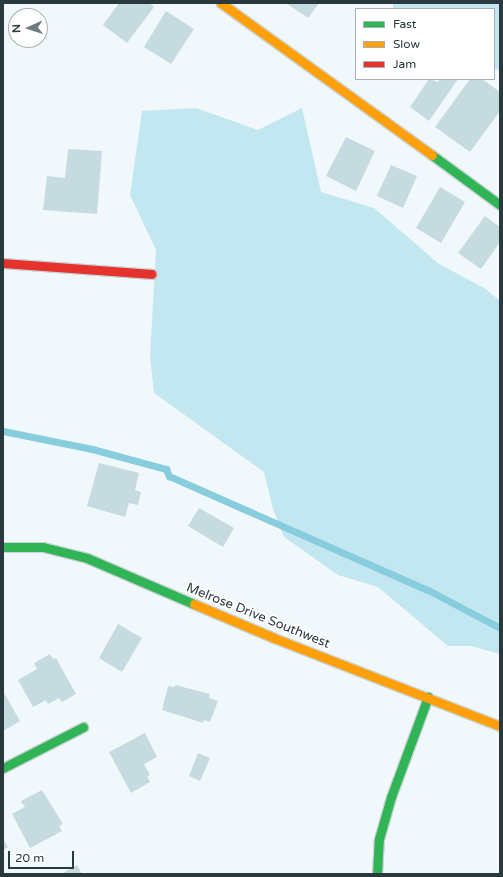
<!DOCTYPE html>
<style>
body{margin:0}
#map{position:relative;width:503px;height:877px;overflow:hidden;background:#f0f8fb;font-family:"Varela Round",sans-serif}
div>[style]{position:absolute}
.green>*{inset:0;background:#c3e7f0}
.stream>*{height:7px;margin:-3.5px;padding:0 3.5px;transform-origin:3.5px;border-radius:3.5px;background:#87cddd}
.building>*{inset:0;background:#c5dbe0}
.roads{filter:drop-shadow(1px 0 #c8d4d7) drop-shadow(-1px 0 #c8d4d7) drop-shadow(0 1px #c8d4d7) drop-shadow(0 -1px #c8d4d7)}
.fast>*{height:9px;margin:-4.5px;padding:0 4.5px;transform-origin:4.5px;border-radius:4.5px;background:#30b455}
.slow>*{height:9px;margin:-4.5px;padding:0 4.5px;transform-origin:4.5px;border-radius:4.5px;background:#ff9f0a}
.jam>*{height:9px;margin:-4.5px;padding:0 4.5px;transform-origin:4.5px;border-radius:4.5px;background:#e5322d}
span{translate:-50% -50%;white-space:nowrap;text-align:center;line-height:1.15;-webkit-text-stroke:4px #fff;paint-order:stroke}
.street-label{font-size:13px;color:#29393c}
.frame{position:absolute;inset:0;border:4px solid #29393c;pointer-events:none}
.legend{position:absolute;left:355px;top:8px;width:140px;height:72px;box-sizing:border-box;background:#fff;border:1px solid #a9b0b1;margin:0;padding:5px 7px;list-style:none;font-size:12px;color:#29393c}
.legend li{display:flex;align-items:center;gap:8px;height:20px}
.legend b{width:20px;border:1px solid #a9b0b1}
.north{position:absolute;left:8px;top:8px;width:40px;height:40px;box-sizing:border-box;background:#fff;border:1px solid #a9b0b1;border-radius:50%;rotate:267deg;font-size:11px;font-weight:700;line-height:16px;text-align:center;color:#29393c}
.north::after{content:'';display:block;margin:auto;width:14px;height:18px;background:#6f7c7f;clip-path:polygon(50% 0,100% 100%,50% 72%,0 100%)}
.scale{position:absolute;left:8px;top:851px;width:66px;height:18px;box-sizing:border-box;border:2px solid #29393c;border-top:0;padding-left:5px;font-size:12px;line-height:14px;white-space:nowrap;color:#29393c;-webkit-text-stroke:3px #fff;paint-order:stroke}
</style>
<div id="map">
<div class="green">
<div style="clip-path:polygon(393px 3px,500px 3px,500px 70px,494px 69px,494px 9px,393px 9px)"></div>
<div style="clip-path:polygon(196px 108px,258px 130px,302px 108px,321px 192px,374px 208px,439px 264px,486px 289px,500px 301px,500px 654px,471px 646px,448px 646px,378px 587px,338px 575px,284px 537px,273px 509px,264px 472px,154px 393px,150px 356px,156px 250px,130px 195px,142px 111px)"></div>
</div>
<div class="stream">
<div style="left:3px;top:431px;width:91px;rotate:11.4deg"></div>
<div style="left:92px;top:449px;width:77px;rotate:15.1deg"></div>
<div style="left:166px;top:469px;width:8px;rotate:67deg"></div>
<div style="left:169px;top:476px;width:283px;rotate:23.8deg"></div>
<div style="left:428px;top:590px;width:81px;rotate:27.8deg"></div>
</div>
<div class="building">
<div style="clip-path:polygon(119px 3px,149px 3px,154px 7px,127px 43px,103px 25px)"></div>
<div style="clip-path:polygon(286px 3px,319px 3px,308px 18px)"></div>
<div style="clip-path:polygon(166px 11px,194px 29px,171px 64px,144px 47px)"></div>
<div style="clip-path:polygon(429px 79px,438px 82px,440px 79px,458px 79px,429px 121px,410px 107px)"></div>
<div style="clip-path:polygon(470px 79px,482px 79px,500px 92px,500px 111px,470px 152px,435px 127px)"></div>
<div style="clip-path:polygon(346px 137px,375px 151px,356px 191px,326px 176px)"></div>
<div style="clip-path:polygon(68px 149px,102px 151px,97px 214px,43px 210px,47px 176px,65px 178px)"></div>
<div style="clip-path:polygon(391px 165px,417px 176px,403px 208px,377px 196px)"></div>
<div style="clip-path:polygon(440px 187px,465px 202px,441px 243px,416px 228px)"></div>
<div style="clip-path:polygon(485px 216px,500px 227px,500px 242px,481px 269px,458px 253px)"></div>
<div style="clip-path:polygon(99px 463px,139px 473px,135px 490px,141px 492px,138px 505px,129px 503px,125px 517px,87px 506px)"></div>
<div style="clip-path:polygon(199px 508px,234px 528px,223px 547px,188px 526px)"></div>
<div style="clip-path:polygon(118px 624px,142px 638px,122px 672px,99px 658px)"></div>
<div style="clip-path:polygon(50px 654px,53px 659px,56px 658px,76px 694px,62px 702px,59px 698px,48px 704px,46px 700px,33px 707px,18px 680px,37px 669px,34px 663px)"></div>
<div style="clip-path:polygon(175px 685px,210px 694px,209px 698px,218px 701px,210px 722px,204px 720px,203px 723px,162px 710px,168px 686px,175px 687px)"></div>
<div style="clip-path:polygon(3px 691px,20px 721px,3px 731px)"></div>
<div style="clip-path:polygon(145px 733px,157px 757px,144px 764px,150px 775px,147px 776px,150px 782px,131px 793px,109px 752px)"></div>
<div style="clip-path:polygon(198px 753px,210px 758px,200px 781px,189px 776px)"></div>
<div style="clip-path:polygon(42px 790px,63px 824px,59px 826px,62px 831px,30px 848px,12px 814px,25px 807px,21px 801px)"></div>
<div style="clip-path:polygon(3px 839px,8px 847px,3px 850px)"></div>
<div style="clip-path:polygon(77px 865px,82px 874px,61px 874px)"></div>
</div>
<div class="roads">
<div class="fast">
<div style="left:432px;top:155px;width:84px;rotate:36.3deg"></div>
<div style="left:3px;top:547px;width:40px"></div>
<div style="left:43px;top:547px;width:45px;rotate:14deg"></div>
<div style="left:87px;top:558px;width:116px;rotate:23.3deg"></div>
<div style="left:3px;top:768px;width:90px;rotate:-27.1deg"></div>
<div style="left:377px;top:874px;width:35px;rotate:-87deg"></div>
<div style="left:379px;top:839px;width:44px;rotate:-74.1deg"></div>
<div style="left:391px;top:797px;width:107px;rotate:-69.7deg"></div>
</div>
<div class="slow">
<div style="left:221px;top:3px;width:260px;rotate:35.8deg"></div>
<div style="left:194px;top:604px;width:87px;rotate:23deg"></div>
<div style="left:274px;top:638px;width:243px;rotate:21.3deg"></div>
</div>
<div class="jam">
<div style="left:3px;top:263px;width:149px;rotate:4.2deg"></div>
</div>
</div>
<div class="street-label">
<span style="left:258px;top:616px;rotate:22deg">Melrose Drive Southwest</span>
</div>
<div class="frame"></div>
<ul class="legend">
<li><b style="height:5px;background:#30b455"></b>Fast</li>
<li><b style="height:5px;background:#ff9f0a"></b>Slow</li>
<li><b style="height:5px;background:#e5322d"></b>Jam</li>
</ul>
<div class="north">N</div>
<div class="scale">20 m</div>
</div>
